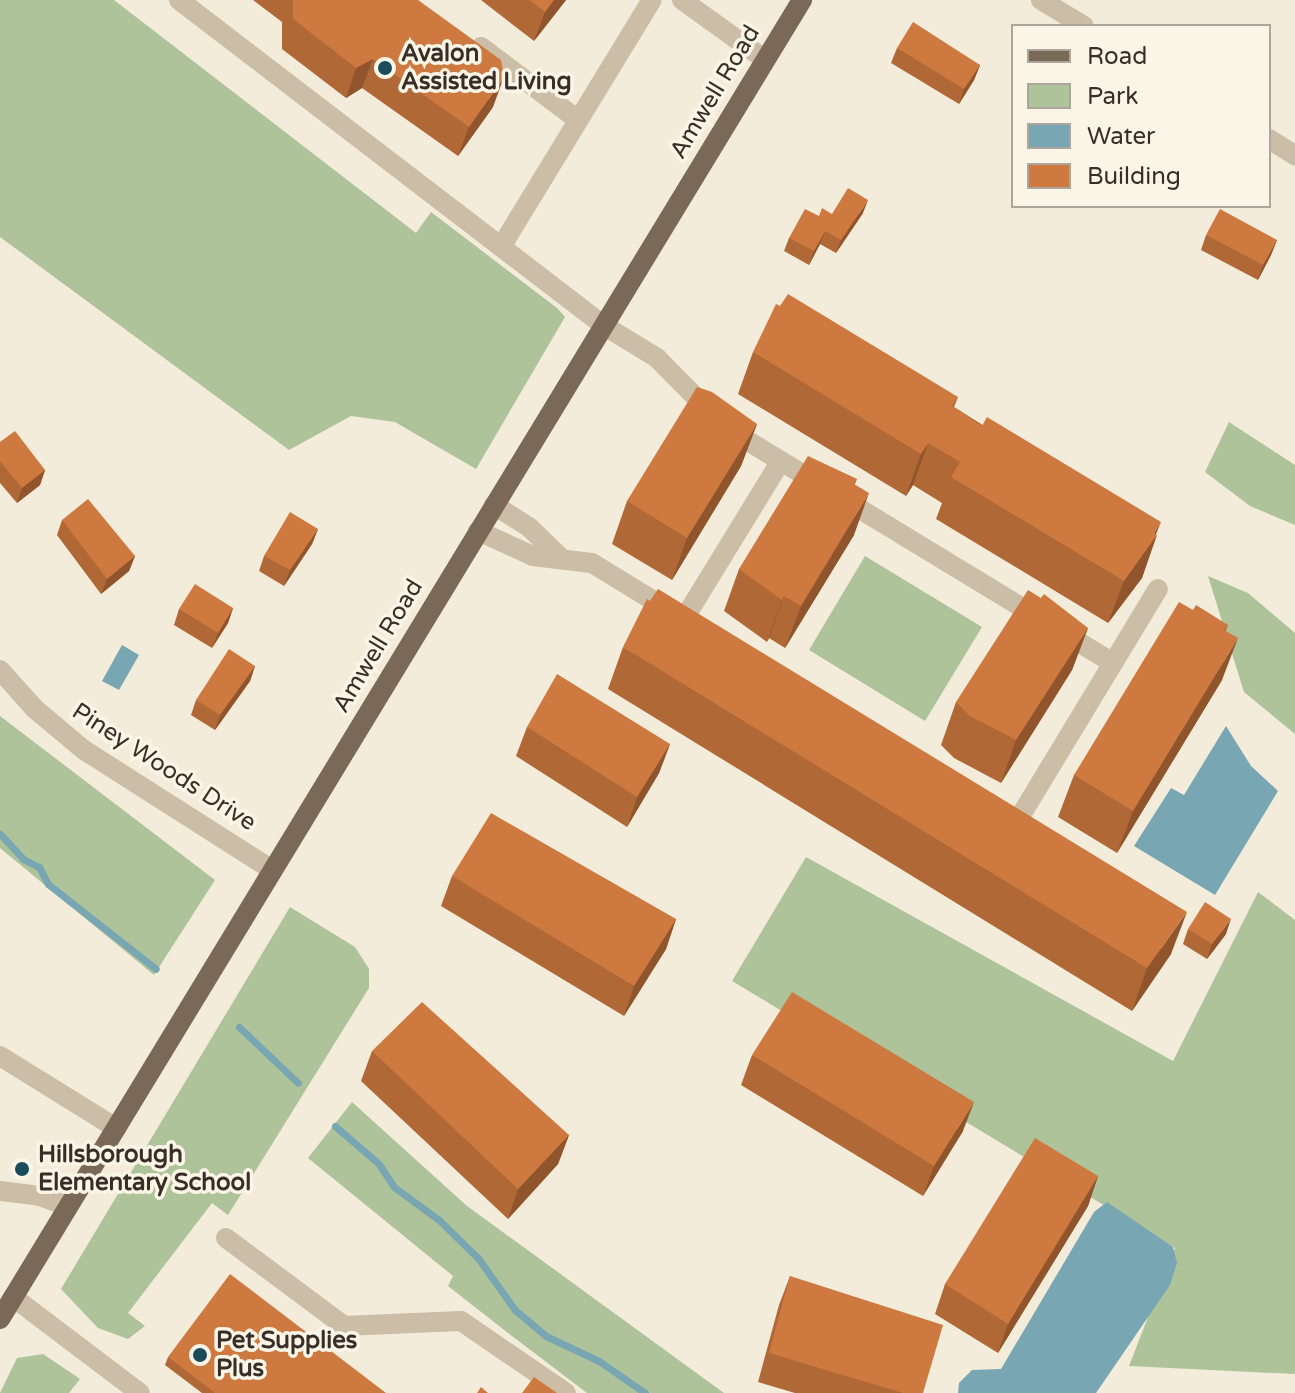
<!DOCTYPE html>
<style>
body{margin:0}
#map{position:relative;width:1295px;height:1393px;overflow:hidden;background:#f3ecda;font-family:"Varela Round",sans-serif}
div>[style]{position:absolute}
.green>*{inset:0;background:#aec39a}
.water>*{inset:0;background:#78a6b2}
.stream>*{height:7px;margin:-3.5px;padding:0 3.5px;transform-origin:3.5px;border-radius:3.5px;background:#78a6b2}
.minor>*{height:20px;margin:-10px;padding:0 10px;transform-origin:10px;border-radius:10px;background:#ccbda6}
.major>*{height:20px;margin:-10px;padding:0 10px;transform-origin:10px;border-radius:10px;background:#7a6957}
.wall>*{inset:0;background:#b06836}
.shaded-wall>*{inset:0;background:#90552c}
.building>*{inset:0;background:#cd793f}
.dots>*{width:22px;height:22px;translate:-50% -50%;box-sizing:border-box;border:4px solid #faf5e7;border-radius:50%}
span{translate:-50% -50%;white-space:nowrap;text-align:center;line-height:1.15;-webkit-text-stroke:7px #faf5e7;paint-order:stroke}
.poi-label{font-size:24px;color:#372f27;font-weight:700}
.left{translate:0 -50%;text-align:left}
.street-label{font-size:24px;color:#372f27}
.legend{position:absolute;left:1011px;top:24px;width:260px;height:184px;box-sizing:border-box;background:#faf5e7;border:2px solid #aca69a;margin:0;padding:10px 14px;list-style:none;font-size:24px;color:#372f27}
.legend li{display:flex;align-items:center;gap:16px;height:40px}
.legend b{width:40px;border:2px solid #aca69a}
</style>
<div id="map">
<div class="green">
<div style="clip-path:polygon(0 0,114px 0,416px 233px,431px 212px,557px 308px,565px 317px,476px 469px,395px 422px,351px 416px,289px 450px,0 237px)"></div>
<div style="clip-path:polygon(1229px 422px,1295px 465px,1295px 525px,1250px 506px,1205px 472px)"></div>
<div style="clip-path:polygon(865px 556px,982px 627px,925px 721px,809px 650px)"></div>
<div style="clip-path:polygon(1208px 576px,1248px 593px,1295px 633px,1295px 734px,1244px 692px)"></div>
<div style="clip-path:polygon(0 716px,215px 880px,154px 975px,0 848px)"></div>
<div style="clip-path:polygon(806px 857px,1173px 1061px,1258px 892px,1295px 920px,1295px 1374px,1129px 1366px,1175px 1248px,732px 981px)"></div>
<div style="clip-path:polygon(290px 907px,355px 947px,369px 969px,369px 988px,228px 1215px,212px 1203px,128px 1313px,145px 1326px,128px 1339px,98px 1328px,61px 1289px)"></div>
<div style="clip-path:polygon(352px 1102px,467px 1206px,724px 1393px,587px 1393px,512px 1336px,448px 1286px,453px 1276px,308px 1158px)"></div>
<div style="clip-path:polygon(43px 1354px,80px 1379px,69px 1393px,0 1393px,17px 1358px)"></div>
</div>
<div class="water">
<div style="clip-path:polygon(122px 645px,139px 655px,119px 690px,102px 681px)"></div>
<div style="clip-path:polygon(1226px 726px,1251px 766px,1278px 791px,1215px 895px,1134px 846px,1171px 788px,1184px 795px)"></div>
<div style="clip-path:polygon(1107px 1202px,1173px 1247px,1177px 1263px,1170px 1285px,1096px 1393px,958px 1393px,959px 1383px,972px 1370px,1001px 1369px,1094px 1212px)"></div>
</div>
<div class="stream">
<div style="left:0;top:834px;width:34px;rotate:47deg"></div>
<div style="left:23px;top:859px;width:18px;rotate:27deg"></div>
<div style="left:39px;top:867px;width:19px;rotate:62deg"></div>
<div style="left:48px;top:884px;width:137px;rotate:38.2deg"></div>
<div style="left:239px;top:1027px;width:81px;rotate:43.5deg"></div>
<div style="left:335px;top:1126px;width:58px;rotate:40.8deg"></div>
<div style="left:379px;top:1164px;width:27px;rotate:57deg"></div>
<div style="left:394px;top:1187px;width:56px;rotate:36.3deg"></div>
<div style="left:439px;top:1220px;width:54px;rotate:44.3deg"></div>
<div style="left:478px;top:1258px;width:64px;rotate:54.6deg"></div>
<div style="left:515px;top:1310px;width:40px;rotate:40deg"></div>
<div style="left:546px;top:1336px;width:59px;rotate:25.3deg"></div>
<div style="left:599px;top:1361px;width:56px;rotate:34.8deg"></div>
</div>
<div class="minor">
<div style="left:179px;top:0;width:534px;rotate:37.47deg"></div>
<div style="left:603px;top:325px;width:63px;rotate:31.4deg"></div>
<div style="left:657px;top:358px;width:97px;rotate:45.4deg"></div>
<div style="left:725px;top:427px;width:454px;rotate:31.3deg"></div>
<div style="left:682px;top:0;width:101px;rotate:35.7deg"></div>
<div style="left:1041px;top:0;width:50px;rotate:31.2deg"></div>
<div style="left:481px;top:47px;width:121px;rotate:37deg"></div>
<div style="left:1269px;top:139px;width:31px;rotate:32deg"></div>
<div style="left:501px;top:247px;width:289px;rotate:-58.6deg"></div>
<div style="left:494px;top:505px;width:41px;rotate:32.2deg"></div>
<div style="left:529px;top:527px;width:42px;rotate:44deg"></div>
<div style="left:478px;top:531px;width:60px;rotate:24.4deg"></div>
<div style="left:533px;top:556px;width:59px;rotate:6.8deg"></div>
<div style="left:592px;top:563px;width:97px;rotate:31.6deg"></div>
<div style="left:684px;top:619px;width:185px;rotate:-58.5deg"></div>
<div style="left:0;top:670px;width:52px;rotate:48.1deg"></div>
<div style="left:35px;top:709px;width:64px;rotate:39.9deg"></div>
<div style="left:84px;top:750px;width:222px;rotate:32.5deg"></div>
<div style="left:1018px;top:820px;width:270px;rotate:-58.8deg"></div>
<div style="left:0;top:1056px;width:137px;rotate:31.8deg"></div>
<div style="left:0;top:1191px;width:40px;rotate:7.1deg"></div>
<div style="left:40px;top:1196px;width:30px;rotate:20deg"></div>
<div style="left:226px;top:1238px;width:147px;rotate:36.7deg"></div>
<div style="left:344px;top:1326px;width:117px;rotate:-2.4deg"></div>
<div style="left:461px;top:1321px;width:127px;rotate:34.4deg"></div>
<div style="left:13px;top:1297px;width:159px;rotate:37.1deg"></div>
</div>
<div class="major">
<div style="left:0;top:1319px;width:1544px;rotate:-58.7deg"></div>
</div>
<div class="wall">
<div style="clip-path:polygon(253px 0,418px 0,493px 107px,458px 156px,362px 88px,346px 98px,282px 49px,282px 22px)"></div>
<div style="clip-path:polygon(481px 0,566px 0,534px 41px)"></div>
<div style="clip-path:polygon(897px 48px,980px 65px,974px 80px,959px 104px,891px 63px)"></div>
<div style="clip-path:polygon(863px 213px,836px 253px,820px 244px,809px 265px,784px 251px,789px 238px,819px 216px,832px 214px)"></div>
<div style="clip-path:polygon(1206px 235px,1277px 240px,1271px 255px,1258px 280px,1201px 250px)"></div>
<div style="clip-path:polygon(753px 352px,958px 397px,954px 407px,1156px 534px,1142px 578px,1108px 623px,936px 519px,942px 503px,913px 485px,906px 496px,738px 394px)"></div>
<div style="clip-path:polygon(757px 424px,741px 466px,672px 580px,612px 544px,627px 501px)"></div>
<div style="clip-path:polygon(0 442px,45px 470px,40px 485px,17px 503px,0 483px)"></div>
<div style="clip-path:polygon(857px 479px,855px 484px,854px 535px,785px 648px,769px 638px,767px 642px,724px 611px,739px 569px)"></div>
<div style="clip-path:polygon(62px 520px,135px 556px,129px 571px,101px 594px,57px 535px)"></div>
<div style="clip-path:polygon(318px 529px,312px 544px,284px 586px,259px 571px,264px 556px)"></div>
<div style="clip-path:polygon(233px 608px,228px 623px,212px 648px,174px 625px,179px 609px)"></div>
<div style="clip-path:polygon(1193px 610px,1228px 625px,1226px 630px,1222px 680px,1117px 853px,1058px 817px,1074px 775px)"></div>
<div style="clip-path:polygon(1088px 628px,1072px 670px,1001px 783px,954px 758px,941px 745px,956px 702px)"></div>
<div style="clip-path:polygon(623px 647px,1171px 954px,1132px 1011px,608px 689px)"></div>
<div style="clip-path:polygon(255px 666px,250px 681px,215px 730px,191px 715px,196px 700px)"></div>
<div style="clip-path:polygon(527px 727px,670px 744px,659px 773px,627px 827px,516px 756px)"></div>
<div style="clip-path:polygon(452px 876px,676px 919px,666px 949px,624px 1016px,441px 906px)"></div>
<div style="clip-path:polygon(1188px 929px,1226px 934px,1207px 959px,1183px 944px)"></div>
<div style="clip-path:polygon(372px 1051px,569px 1135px,558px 1164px,508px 1219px,361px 1081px)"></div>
<div style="clip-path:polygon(752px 1055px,963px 1131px,923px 1196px,741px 1085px)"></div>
<div style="clip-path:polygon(1098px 1176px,1088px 1206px,998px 1353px,935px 1314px,945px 1284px)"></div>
<div style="clip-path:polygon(790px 1276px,923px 1393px,795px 1393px,758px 1382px,779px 1305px)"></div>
<div style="clip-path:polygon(168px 1357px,386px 1393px,202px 1393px,165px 1365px)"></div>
</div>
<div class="shaded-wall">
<div style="clip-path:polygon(554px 0,566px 0,534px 41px,545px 12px)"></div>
<div style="clip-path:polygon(373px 59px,362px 88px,346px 98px,356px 68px)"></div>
<div style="clip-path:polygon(980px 65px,974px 80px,959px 104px,964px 89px)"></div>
<div style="clip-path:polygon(504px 77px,493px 107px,458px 156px,469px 127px)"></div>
<div style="clip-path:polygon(868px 200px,863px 213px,836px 253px,841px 240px)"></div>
<div style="clip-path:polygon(825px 231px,820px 244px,809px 265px,814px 251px)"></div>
<div style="clip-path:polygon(1277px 240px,1271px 255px,1258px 280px,1263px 265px)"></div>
<div style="clip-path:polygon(757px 424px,741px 466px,672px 580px,687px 538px)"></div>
<div style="clip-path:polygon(928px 443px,913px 485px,906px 496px,921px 454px)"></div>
<div style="clip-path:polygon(45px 470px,40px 485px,17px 503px,22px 488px)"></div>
<div style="clip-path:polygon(869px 493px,854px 535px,785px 648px,801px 606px)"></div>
<div style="clip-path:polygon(1161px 522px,1154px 539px,1157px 535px,1142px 578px,1108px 623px,1124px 581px)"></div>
<div style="clip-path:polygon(318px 529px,312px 544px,284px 586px,290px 570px)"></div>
<div style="clip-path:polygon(135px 556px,129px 571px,101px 594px,107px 579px)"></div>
<div style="clip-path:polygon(784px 596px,769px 638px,767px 642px,782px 600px)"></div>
<div style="clip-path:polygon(233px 608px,228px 623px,212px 648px,218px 633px)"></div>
<div style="clip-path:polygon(1088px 628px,1072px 670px,1001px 783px,1016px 740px)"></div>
<div style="clip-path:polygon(1238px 638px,1222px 680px,1117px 853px,1133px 811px)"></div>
<div style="clip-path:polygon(255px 666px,250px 681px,215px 730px,220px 715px)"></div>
<div style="clip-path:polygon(670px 744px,659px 773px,627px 827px,637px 797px)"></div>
<div style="clip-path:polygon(1187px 912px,1171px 954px,1132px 1011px,1147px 968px)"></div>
<div style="clip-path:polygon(676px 919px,666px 949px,624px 1016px,634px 986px)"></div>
<div style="clip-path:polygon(1231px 919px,1226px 934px,1207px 959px,1212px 944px)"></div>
<div style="clip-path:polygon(974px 1102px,963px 1131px,923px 1196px,934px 1166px)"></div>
<div style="clip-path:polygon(569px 1135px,558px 1164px,508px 1219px,518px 1189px)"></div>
<div style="clip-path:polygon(1098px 1176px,1088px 1206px,998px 1353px,1008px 1324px)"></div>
</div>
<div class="building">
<div style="clip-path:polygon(293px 0,418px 0,501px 60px,504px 77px,469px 127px,373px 59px,356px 68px,293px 19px)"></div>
<div style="clip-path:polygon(529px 0,554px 0,545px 12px)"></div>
<div style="clip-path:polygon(913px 22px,980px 65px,964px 89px,897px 48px)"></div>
<div style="clip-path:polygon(848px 188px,868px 200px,841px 240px,825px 231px,814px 251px,789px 238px,805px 209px,819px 216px,822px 208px,832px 214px)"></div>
<div style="clip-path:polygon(1220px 209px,1277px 240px,1263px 265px,1206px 235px)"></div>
<div style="clip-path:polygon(788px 294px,958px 397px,952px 406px,982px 426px,987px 417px,1161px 522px,1154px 533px,1157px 535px,1124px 581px,951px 477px,960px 462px,928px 443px,921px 454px,753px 352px,776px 304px,780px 306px)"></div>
<div style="clip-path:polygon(697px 387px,712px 392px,757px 424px,687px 538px,627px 501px)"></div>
<div style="clip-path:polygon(15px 431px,45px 470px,22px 488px,0 461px,0 442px)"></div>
<div style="clip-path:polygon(808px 456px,857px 479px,854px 484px,869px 493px,801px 606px,784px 596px,782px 600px,739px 569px)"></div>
<div style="clip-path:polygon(88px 499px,135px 556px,107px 579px,62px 520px)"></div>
<div style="clip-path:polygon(290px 512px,318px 529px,290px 570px,264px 556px)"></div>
<div style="clip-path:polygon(195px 584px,233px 608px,218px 633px,179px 609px)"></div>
<div style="clip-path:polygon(658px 589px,1187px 912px,1147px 968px,623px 647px,647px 599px,650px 601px)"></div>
<div style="clip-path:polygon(1028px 590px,1041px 598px,1044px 594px,1088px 628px,1016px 740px,970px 716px,956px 702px)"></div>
<div style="clip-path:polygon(1179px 602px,1193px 610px,1196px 605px,1228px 625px,1224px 630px,1238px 638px,1133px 811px,1074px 775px)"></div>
<div style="clip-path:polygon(229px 649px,255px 666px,220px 715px,196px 700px)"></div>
<div style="clip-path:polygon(557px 674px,670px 744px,637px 797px,527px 727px)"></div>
<div style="clip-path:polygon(491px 813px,676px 919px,634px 986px,452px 876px)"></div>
<div style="clip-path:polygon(1205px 902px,1231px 919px,1212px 944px,1188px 929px)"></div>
<div style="clip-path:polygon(792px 992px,974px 1102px,934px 1166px,752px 1055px)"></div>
<div style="clip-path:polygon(422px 1002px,569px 1135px,518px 1189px,372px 1051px)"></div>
<div style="clip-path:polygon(1035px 1138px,1098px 1176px,1008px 1324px,945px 1284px)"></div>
<div style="clip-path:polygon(230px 1274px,386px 1393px,215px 1393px,168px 1357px)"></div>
<div style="clip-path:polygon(790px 1276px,943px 1325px,923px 1393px,903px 1393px,769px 1353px)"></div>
<div style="clip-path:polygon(534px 1377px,557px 1393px,522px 1393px)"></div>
<div style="clip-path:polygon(481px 1387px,488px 1393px,477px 1393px)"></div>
</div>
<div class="dots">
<div style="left:385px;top:68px;background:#1a4c5b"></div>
<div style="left:22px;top:1169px;background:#1a4c5b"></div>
<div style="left:200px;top:1355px;background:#1a4c5b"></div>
</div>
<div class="poi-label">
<span class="left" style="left:401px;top:68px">Avalon<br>Assisted Living</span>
<span class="left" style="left:38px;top:1169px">Hillsborough<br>Elementary School</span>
<span class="left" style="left:216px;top:1355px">Pet Supplies<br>Plus</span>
</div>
<div class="street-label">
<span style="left:715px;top:92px;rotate:-59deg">Amwell Road</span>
<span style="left:378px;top:646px;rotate:-59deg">Amwell Road</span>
<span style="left:164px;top:767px;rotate:33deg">Piney Woods Drive</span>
</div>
<ul class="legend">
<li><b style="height:10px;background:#7a6957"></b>Road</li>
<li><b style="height:22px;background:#aec39a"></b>Park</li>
<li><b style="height:22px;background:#78a6b2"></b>Water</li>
<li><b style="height:22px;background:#cd793f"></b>Building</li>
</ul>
</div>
